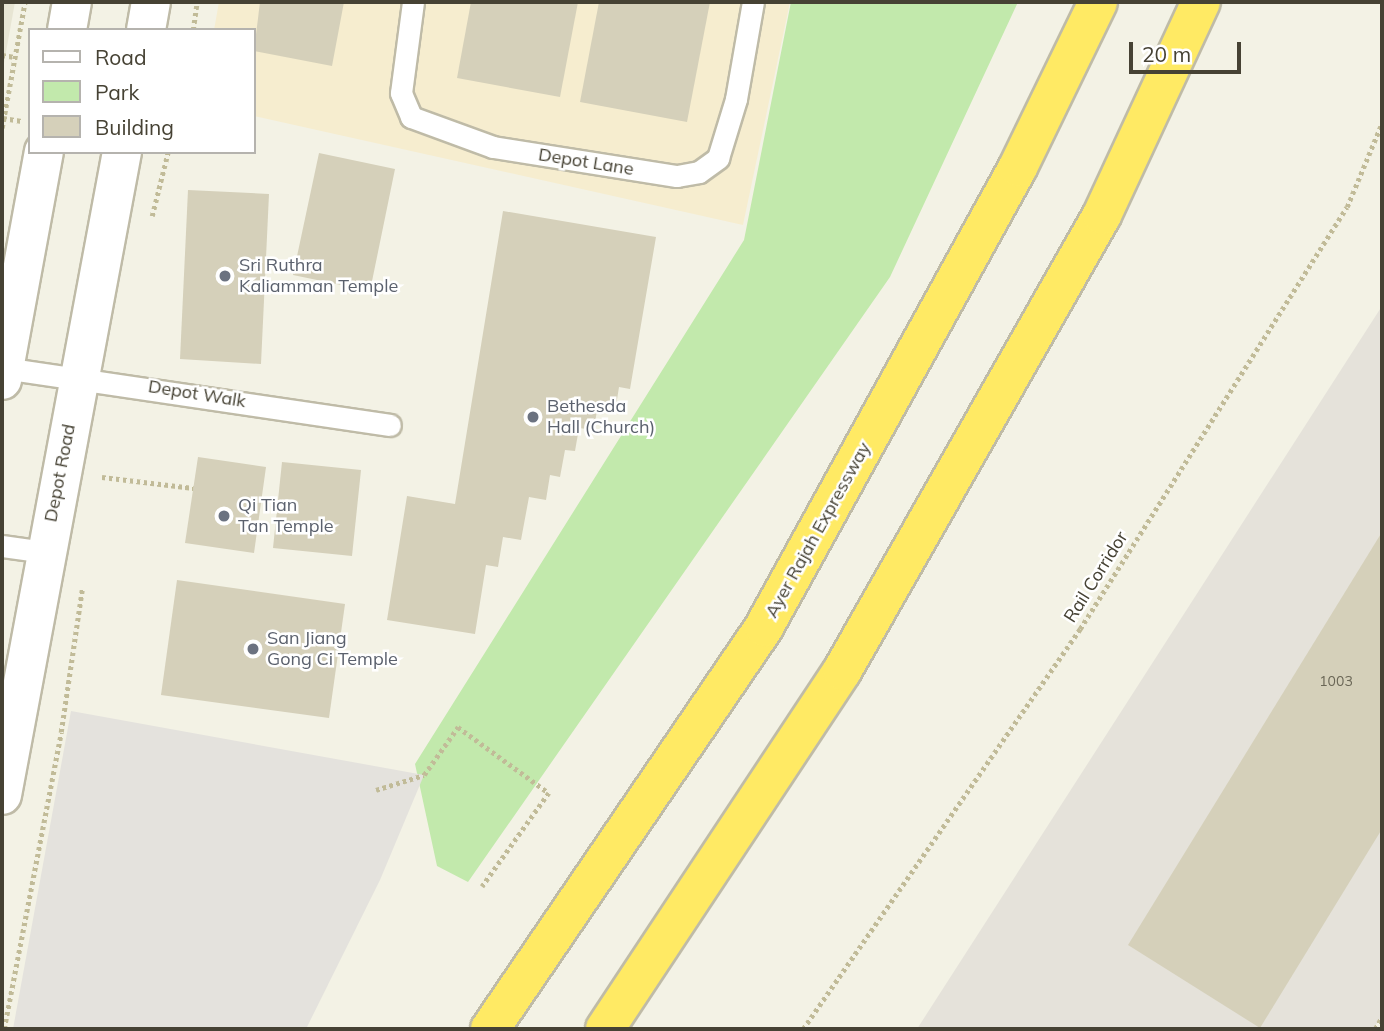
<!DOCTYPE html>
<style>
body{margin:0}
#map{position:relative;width:1384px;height:1031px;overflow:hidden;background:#f3f2e5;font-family:Mulish,sans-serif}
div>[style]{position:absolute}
.residential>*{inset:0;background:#e7e5d3}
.commercial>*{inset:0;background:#f6edcf}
.industrial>*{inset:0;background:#e5e2da}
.green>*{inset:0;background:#c2e9ac}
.parking>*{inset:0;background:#e4e2dd}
.building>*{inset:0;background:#d5d0ba}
.path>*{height:4.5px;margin-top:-2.25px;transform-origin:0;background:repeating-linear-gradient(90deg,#c1bb98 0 3.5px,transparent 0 7px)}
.roads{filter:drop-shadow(2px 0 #bfbba7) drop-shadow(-2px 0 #bfbba7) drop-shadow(0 2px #bfbba7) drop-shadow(0 -2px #bfbba7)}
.lane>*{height:21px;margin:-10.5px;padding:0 10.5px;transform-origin:10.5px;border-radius:10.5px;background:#fff}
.street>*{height:38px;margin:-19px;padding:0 19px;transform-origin:19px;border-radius:19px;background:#fff}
.highway>*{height:38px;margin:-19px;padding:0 19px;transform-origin:19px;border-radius:19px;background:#ffea64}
.dots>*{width:19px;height:19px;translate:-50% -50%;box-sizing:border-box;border:4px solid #fff;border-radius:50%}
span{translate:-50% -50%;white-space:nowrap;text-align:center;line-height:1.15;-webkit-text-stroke:5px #fff;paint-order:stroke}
.number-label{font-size:14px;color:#6a6656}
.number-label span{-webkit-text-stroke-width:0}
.street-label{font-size:18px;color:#464234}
.worship-label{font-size:18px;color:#5b616d}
.left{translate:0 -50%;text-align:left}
.frame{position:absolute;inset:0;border:4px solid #464234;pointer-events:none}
.legend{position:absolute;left:28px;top:28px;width:228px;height:126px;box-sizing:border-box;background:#fff;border:2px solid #b5b3ae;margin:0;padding:9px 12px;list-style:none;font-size:21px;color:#464234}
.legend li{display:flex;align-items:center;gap:14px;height:35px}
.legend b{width:35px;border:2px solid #b5b3ae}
.scale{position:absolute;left:1129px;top:42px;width:112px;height:32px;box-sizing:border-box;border:4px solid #464234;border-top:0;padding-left:9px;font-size:21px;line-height:24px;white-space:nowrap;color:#464234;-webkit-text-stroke:5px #fff;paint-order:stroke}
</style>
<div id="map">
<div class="residential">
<div style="clip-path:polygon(2px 2px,15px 2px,2px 74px)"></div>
</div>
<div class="commercial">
<div style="clip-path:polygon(219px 2px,790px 2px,743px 225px,254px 116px,254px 30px,214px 30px)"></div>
</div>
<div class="industrial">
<div style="clip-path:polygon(1382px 306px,1382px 1016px,1373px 1029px,917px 1029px)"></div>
</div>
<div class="green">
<div style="clip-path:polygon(791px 2px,1018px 2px,890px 277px,468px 882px,437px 866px,415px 764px,744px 240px)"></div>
</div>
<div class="parking">
<div style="clip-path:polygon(71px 711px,424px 775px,380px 880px,306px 1029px,13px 1029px)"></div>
</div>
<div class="building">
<div style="clip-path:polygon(260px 2px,344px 2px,332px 66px,254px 51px)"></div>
<div style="clip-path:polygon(471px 2px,578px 2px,560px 97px,457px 78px)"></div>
<div style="clip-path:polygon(599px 2px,710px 2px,687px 122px,580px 102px)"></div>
<div style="clip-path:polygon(319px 153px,395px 169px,370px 291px,293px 275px)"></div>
<div style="clip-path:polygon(188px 190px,269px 194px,261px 364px,180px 359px)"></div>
<div style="clip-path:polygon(503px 211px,656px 237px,630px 389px,619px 387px,616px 406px,598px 403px,594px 430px,579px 428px,575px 451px,565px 450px,560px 477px,550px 475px,546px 500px,529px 497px,521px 540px,503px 537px,498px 567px,486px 565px,475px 634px,387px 620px,407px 496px,455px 504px)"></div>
<div style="clip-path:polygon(198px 457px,266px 467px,254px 553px,185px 543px)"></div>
<div style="clip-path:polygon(282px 462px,361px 470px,352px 556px,273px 548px)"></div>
<div style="clip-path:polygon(1382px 532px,1382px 829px,1260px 1028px,1128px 945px)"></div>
<div style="clip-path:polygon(177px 580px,345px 604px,329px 718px,161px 695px)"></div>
</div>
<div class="path">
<div style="left:193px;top:30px;width:28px;rotate:-82deg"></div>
<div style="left:2px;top:55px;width:13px;rotate:9deg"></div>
<div style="left:3px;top:118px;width:19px;rotate:9deg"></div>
<div style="left:2px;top:128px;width:128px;rotate:-79.7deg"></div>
<div style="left:152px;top:216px;width:66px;rotate:-76deg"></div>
<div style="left:102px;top:477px;width:92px;rotate:6.9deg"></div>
<div style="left:376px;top:790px;width:50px;rotate:-17.4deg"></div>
<div style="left:424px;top:775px;width:59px;rotate:-54.7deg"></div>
<div style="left:458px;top:727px;width:112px;rotate:36deg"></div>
<div style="left:549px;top:793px;width:115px;rotate:125.5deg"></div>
<div style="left:4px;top:1029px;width:302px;rotate:-79.1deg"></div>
<div style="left:61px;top:732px;width:145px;rotate:-81.6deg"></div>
<div style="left:803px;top:1029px;width:487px;rotate:-55.3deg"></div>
<div style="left:1080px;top:629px;width:499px;rotate:-57.7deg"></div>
<div style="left:1347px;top:207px;width:91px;rotate:-67.4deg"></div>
<div style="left:1375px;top:1029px;width:14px;rotate:-60deg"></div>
</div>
<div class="roads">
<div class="lane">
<div style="left:413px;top:2px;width:92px;rotate:97.5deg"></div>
<div style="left:401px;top:93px;width:26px;rotate:67deg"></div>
<div style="left:411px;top:117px;width:87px;rotate:20.1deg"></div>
<div style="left:493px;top:147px;width:186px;rotate:9deg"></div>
<div style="left:677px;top:176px;width:22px;rotate:-10deg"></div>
<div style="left:699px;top:172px;width:24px;rotate:-36deg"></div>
<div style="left:718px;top:158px;width:62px;rotate:-73deg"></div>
<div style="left:736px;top:99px;width:98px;rotate:-80.1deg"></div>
<div style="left:4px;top:368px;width:390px;rotate:8.4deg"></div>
<div style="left:2px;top:546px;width:43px;rotate:7.9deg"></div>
</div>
<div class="street">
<div style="left:67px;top:30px;width:28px;rotate:-80deg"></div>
<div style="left:146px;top:30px;width:28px;rotate:-80deg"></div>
<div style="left:2px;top:380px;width:232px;rotate:-79.6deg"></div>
<div style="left:2px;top:795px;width:654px;rotate:-79.43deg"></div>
</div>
<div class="highway">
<div style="left:490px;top:1029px;width:486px;rotate:-55.7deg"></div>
<div style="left:764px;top:627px;width:525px;rotate:-61.09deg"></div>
<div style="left:1018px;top:167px;width:183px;rotate:-64.1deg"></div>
<div style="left:605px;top:1029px;width:429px;rotate:-56.5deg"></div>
<div style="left:842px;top:671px;width:525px;rotate:-60.31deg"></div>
<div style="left:1102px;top:215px;width:235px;rotate:-65.1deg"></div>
</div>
</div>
<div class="dots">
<div style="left:225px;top:276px;background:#6b7280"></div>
<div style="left:533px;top:417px;background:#6b7280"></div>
<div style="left:224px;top:516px;background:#6b7280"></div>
<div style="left:253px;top:649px;background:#6b7280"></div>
</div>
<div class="number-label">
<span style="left:1336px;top:681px">1003</span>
</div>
<div class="street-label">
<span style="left:586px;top:162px;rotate:9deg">Depot Lane</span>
<span style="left:197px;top:394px;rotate:9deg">Depot Walk</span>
<span style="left:60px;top:473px;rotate:-79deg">Depot Road</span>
<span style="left:818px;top:530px;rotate:-61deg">Ayer Rajah Expressway</span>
<span style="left:1096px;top:577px;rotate:-58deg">Rail Corridor</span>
</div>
<div class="worship-label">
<span class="left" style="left:239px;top:276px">Sri Ruthra<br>Kaliamman Temple</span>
<span class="left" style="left:547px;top:417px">Bethesda<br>Hall (Church)</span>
<span class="left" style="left:238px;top:516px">Qi Tian<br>Tan Temple</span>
<span class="left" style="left:267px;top:649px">San Jiang<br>Gong Ci Temple</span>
</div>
<div class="frame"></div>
<ul class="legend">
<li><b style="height:9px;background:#fff"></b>Road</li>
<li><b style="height:19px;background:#c2e9ac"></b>Park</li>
<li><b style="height:19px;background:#d5d0ba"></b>Building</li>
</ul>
<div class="scale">20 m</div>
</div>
